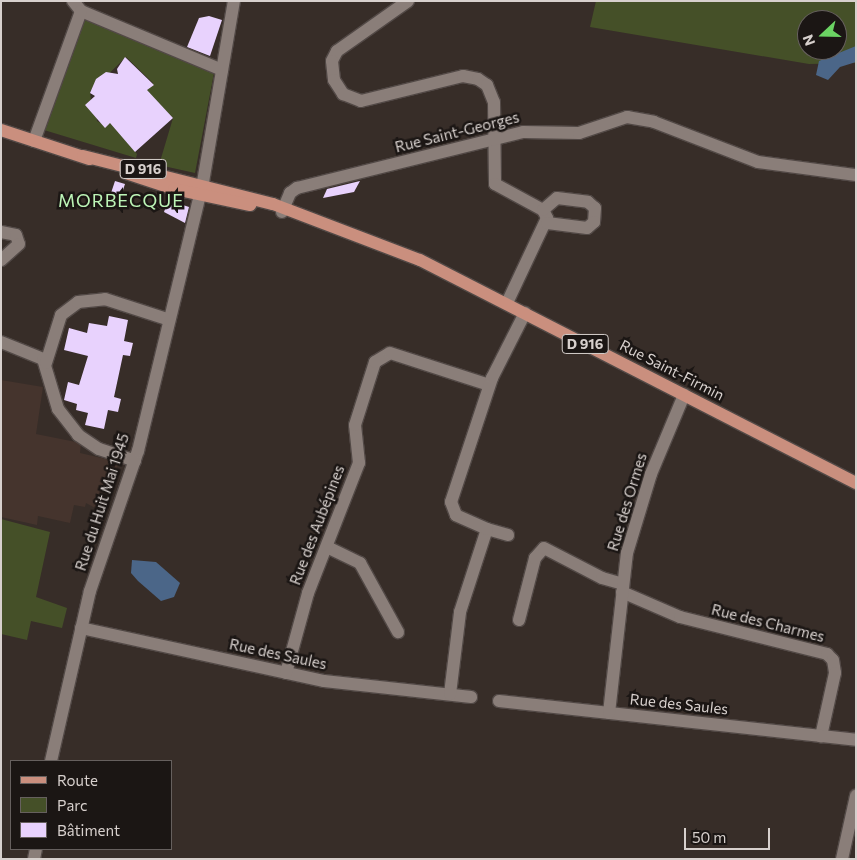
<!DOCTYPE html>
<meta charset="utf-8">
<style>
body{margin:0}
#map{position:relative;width:857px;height:860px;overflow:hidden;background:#372d28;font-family:Commissioner,sans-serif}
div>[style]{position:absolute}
.built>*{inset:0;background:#45342d}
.green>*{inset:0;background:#455028}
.water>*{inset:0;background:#4b6688}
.building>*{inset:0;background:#e8d2fd}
.roads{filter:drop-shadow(1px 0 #524946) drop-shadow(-1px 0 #524946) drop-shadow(0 1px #524946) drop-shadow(0 -1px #524946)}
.minor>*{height:12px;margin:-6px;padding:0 6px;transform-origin:6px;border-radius:6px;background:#8a7e79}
.major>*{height:12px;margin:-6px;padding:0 6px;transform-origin:6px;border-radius:6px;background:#ca8f7e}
span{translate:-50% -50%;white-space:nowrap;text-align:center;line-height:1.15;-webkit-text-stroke:5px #1b1614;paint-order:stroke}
.shield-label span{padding:1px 4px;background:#1b1614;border:1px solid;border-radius:4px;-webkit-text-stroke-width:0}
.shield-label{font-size:14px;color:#d7d0cd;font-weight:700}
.street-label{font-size:15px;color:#d7d0cd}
.quarter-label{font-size:18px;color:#bdf5b7;letter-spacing:1px}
.frame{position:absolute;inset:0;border:2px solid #d7d0cd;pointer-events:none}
.legend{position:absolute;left:10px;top:760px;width:162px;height:90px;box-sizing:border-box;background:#1b1614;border:1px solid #66605e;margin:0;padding:6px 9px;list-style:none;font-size:15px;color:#d7d0cd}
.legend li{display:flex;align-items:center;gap:10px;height:25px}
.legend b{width:25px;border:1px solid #66605e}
.north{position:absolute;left:797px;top:10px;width:50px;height:50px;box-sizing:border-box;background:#1b1614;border:1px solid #66605e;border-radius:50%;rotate:249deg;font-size:14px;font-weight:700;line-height:20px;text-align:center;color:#d7d0cd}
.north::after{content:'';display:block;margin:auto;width:18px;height:22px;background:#6bd363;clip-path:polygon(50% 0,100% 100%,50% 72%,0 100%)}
.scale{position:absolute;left:684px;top:828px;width:86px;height:22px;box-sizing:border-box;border:2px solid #d7d0cd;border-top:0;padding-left:6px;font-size:15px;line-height:18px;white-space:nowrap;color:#d7d0cd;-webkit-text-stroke:4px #1b1614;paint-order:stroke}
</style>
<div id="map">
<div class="built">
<div style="clip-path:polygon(1px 380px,43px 387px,36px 434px,81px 443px,80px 453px,119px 462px,101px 511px,86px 503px,85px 507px,74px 505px,70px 523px,38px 516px,37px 525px,1px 517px)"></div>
</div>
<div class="green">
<div style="clip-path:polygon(evenodd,596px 1px,856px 1px,856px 63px,809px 64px,590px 27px,596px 1px,807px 20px,837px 20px,837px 50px,807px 50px,807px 20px)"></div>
<div style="clip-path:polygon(85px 19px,214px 73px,195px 173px,159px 165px,173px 118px,146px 91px,153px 83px,126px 57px,90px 92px,91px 100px,86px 105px,90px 110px,96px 105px,97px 121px,105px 125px,111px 122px,137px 154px,136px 158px,44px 130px)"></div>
<div style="clip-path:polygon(1px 519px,50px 532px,36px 597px,67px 608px,62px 628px,31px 621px,27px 640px,1px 634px)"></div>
</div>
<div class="water">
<div style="clip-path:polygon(856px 46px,856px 62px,840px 67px,828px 80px,816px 75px,819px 61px)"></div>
<div style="clip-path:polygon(132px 560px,156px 562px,180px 583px,174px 597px,161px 601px,138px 581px,131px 573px)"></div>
</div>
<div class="building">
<div style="clip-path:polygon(209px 16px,222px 20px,210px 56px,187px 47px,199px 18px)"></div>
<div style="clip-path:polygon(125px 57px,154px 85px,147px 90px,173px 118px,135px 152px,110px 123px,105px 128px,85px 105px,95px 96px,90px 93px,96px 79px,106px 72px,118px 74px,117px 69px)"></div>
<div style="clip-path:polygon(115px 181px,125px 184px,120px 199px,110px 196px)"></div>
<div style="clip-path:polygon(360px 181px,354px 192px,323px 198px,327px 189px)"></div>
<div style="clip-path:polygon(168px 200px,189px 207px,185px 223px,164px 212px)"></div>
<div style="clip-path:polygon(109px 316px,128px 320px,124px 341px,133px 343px,130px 356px,123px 355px,114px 397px,121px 399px,118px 412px,108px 410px,104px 429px,85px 425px,88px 413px,76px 410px,77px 404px,64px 400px,68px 382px,79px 385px,88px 356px,64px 350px,69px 328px,87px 333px,89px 323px,107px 326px)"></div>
</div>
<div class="roads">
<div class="minor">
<div style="left:73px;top:1px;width:13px;rotate:51deg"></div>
<div style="left:408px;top:1px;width:87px;rotate:144.8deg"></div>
<div style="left:337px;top:51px;width:11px;rotate:117deg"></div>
<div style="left:332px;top:61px;width:19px;rotate:84deg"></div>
<div style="left:334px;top:80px;width:17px;rotate:57deg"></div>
<div style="left:343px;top:94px;width:19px;rotate:21deg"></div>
<div style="left:361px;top:101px;width:105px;rotate:-13.8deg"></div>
<div style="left:463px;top:76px;width:15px;rotate:11deg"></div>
<div style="left:478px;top:79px;width:11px;rotate:34deg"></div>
<div style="left:487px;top:85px;width:18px;rotate:68deg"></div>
<div style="left:494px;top:102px;width:82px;rotate:89.3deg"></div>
<div style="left:495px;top:184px;width:55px;rotate:28.4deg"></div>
<div style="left:543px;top:210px;width:9px;rotate:63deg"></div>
<div style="left:547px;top:218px;width:94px;rotate:115.2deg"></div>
<div style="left:81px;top:11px;width:153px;rotate:22.7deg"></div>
<div style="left:34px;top:141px;width:138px;rotate:-70.1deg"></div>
<div style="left:543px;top:210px;width:18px;rotate:-41deg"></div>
<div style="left:557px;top:198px;width:31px;rotate:7deg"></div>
<div style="left:588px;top:202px;width:9px;rotate:41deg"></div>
<div style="left:595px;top:208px;width:14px;rotate:94deg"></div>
<div style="left:594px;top:222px;width:9px;rotate:139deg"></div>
<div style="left:587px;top:228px;width:40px;rotate:-172.9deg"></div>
<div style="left:282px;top:212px;width:21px;rotate:-67deg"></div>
<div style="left:290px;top:193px;width:9px;rotate:-36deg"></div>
<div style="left:297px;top:188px;width:233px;rotate:-13.9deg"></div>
<div style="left:523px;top:132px;width:56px;rotate:1deg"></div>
<div style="left:579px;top:133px;width:51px;rotate:-18.4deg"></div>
<div style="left:627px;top:117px;width:27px;rotate:10deg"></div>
<div style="left:654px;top:122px;width:111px;rotate:21deg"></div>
<div style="left:758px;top:162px;width:99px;rotate:7.6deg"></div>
<div style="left:1px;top:232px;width:15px;rotate:11deg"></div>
<div style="left:16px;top:235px;width:9px;rotate:72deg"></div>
<div style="left:19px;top:244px;width:24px;rotate:138deg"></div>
<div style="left:1px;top:342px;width:45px;rotate:22deg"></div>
<div style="left:43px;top:359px;width:52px;rotate:73.3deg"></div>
<div style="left:58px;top:409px;width:33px;rotate:52deg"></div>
<div style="left:78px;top:435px;width:25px;rotate:34deg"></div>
<div style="left:99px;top:449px;width:38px;rotate:18deg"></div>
<div style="left:46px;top:363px;width:50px;rotate:-72.6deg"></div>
<div style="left:61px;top:315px;width:21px;rotate:-37deg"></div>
<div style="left:78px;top:302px;width:27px;rotate:-6deg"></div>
<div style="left:105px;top:299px;width:65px;rotate:17.9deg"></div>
<div style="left:487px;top:529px;width:22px;rotate:16deg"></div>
<div style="left:327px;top:547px;width:37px;rotate:26deg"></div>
<div style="left:360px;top:563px;width:79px;rotate:61.2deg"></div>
<div style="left:622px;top:592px;width:63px;rotate:23.3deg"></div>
<div style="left:680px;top:617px;width:152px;rotate:14.1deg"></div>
<div style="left:827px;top:654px;width:8px;rotate:45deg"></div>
<div style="left:833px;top:660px;width:13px;rotate:81deg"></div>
<div style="left:835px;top:673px;width:65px;rotate:102.5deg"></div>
<div style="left:519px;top:620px;width:64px;rotate:-75.5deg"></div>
<div style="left:535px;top:558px;width:13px;rotate:-48deg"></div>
<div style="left:544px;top:548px;width:65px;rotate:27.3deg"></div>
<div style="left:602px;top:578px;width:22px;rotate:16deg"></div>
<div style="left:81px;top:628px;width:249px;rotate:12.3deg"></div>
<div style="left:324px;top:681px;width:148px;rotate:6.2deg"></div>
<div style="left:286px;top:673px;width:83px;rotate:-74.6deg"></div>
<div style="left:308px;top:593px;width:140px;rotate:-68.6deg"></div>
<div style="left:359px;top:463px;width:38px;rotate:-96deg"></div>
<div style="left:355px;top:425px;width:66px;rotate:-72.4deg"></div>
<div style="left:375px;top:362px;width:17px;rotate:-31deg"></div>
<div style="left:390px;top:353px;width:104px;rotate:17.9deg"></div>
<div style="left:450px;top:694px;width:83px;rotate:-83deg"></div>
<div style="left:460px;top:612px;width:87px;rotate:-72deg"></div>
<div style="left:487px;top:529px;width:34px;rotate:-156deg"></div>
<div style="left:456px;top:515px;width:14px;rotate:-111deg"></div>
<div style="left:451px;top:502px;width:131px;rotate:-71.7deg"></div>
<div style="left:492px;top:378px;width:73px;rotate:-63.1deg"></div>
<div style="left:499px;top:701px;width:359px;rotate:6.2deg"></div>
<div style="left:609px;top:713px;width:161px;rotate:-83.6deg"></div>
<div style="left:627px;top:553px;width:83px;rotate:-73.1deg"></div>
<div style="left:651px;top:474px;width:86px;rotate:-67.3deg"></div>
<div style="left:51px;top:761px;width:174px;rotate:-77.1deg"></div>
<div style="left:90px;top:591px;width:148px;rotate:-71.1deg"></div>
<div style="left:138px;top:451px;width:277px;rotate:-76.4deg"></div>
<div style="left:203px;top:182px;width:184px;rotate:-80.3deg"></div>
<div style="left:34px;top:859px;width:10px;rotate:-79deg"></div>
<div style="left:842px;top:859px;width:65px;rotate:-77.5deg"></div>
</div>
<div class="major">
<div style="left:1px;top:130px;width:93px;rotate:18.2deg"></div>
<div style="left:83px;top:156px;width:196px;rotate:14.2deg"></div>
<div style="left:273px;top:204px;width:157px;rotate:20.9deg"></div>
<div style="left:420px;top:260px;width:490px;rotate:27.1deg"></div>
<div style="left:126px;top:173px;width:51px;rotate:18.4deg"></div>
<div style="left:174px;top:189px;width:78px;rotate:11.9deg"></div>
</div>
</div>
<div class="shield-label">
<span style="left:143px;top:169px">D 916</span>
<span style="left:585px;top:344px">D 916</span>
</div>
<div class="street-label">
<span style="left:457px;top:132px;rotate:-14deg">Rue Saint-Georges</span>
<span style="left:672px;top:370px;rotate:27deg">Rue Saint-Firmin</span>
<span style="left:102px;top:502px;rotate:-72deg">Rue du Huit Mai 1945</span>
<span style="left:627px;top:502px;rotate:-73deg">Rue des Ormes</span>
<span style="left:317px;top:525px;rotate:-69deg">Rue des Aubépines</span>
<span style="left:768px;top:623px;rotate:14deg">Rue des Charmes</span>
<span style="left:278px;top:654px;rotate:12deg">Rue des Saules</span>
<span style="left:679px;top:704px;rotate:6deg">Rue des Saules</span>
</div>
<div class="quarter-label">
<span style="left:121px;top:200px">MORBECQUE</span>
</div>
<div class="frame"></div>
<ul class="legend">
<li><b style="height:6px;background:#ca8f7e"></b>Route</li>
<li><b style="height:14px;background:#455028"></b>Parc</li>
<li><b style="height:14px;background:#e8d2fd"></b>Bâtiment</li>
</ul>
<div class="north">N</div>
<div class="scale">50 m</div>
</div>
